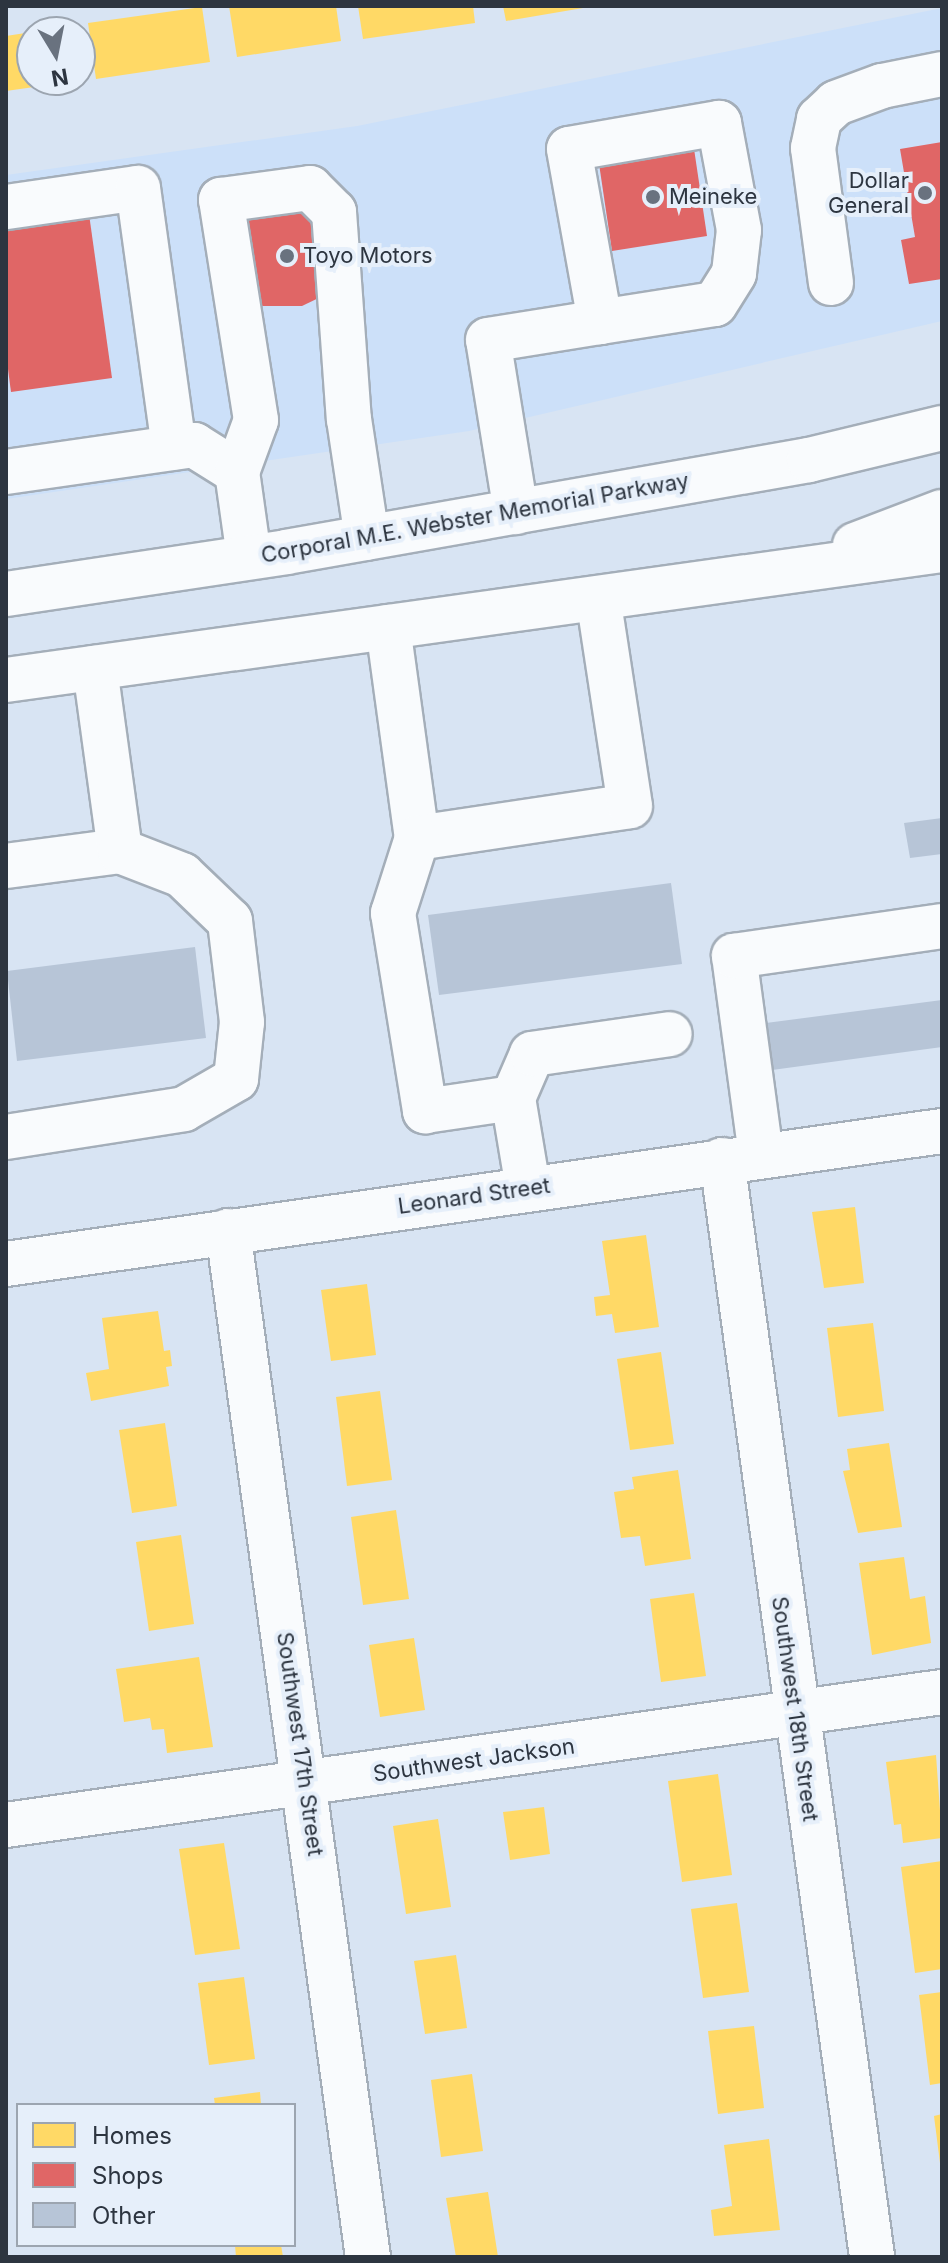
<!DOCTYPE html>
<style>
body{margin:0}
#map{position:relative;width:948px;height:2263px;overflow:hidden;background:#d8e4f3;font-family:Inter,sans-serif}
div>[style]{position:absolute}
.built>*{inset:0;background:#cce0f9}
.homes>*{inset:0;background:#ffd966}
.shops>*{inset:0;background:#e06666}
.building>*{inset:0;background:#b7c5d7}
.roads{filter:drop-shadow(2px 0 #a4aeb9) drop-shadow(-2px 0 #a4aeb9) drop-shadow(0 2px #a4aeb9) drop-shadow(0 -2px #a4aeb9)}
.minor>*{height:44px;margin:-22px;padding:0 22px;transform-origin:22px;border-radius:22px;background:#f9fbfd}
.major>*{height:44px;margin:-22px;padding:0 22px;transform-origin:22px;border-radius:22px;background:#f9fbfd}
.dots>*{width:22px;height:22px;translate:-50% -50%;box-sizing:border-box;border:4px solid #e6effa;border-radius:50%}
span{translate:-50% -50%;white-space:nowrap;text-align:center;line-height:1.15;-webkit-text-stroke:8px #e6effa;paint-order:stroke}
.poi-label{font-size:22px;color:#2d3540}
.right{translate:-100% -50%;text-align:right}
.left{translate:0 -50%;text-align:left}
.street-label{font-size:22px;color:#2d3540}
.frame{position:absolute;inset:0;border:8px solid #2d3540;pointer-events:none}
.legend{position:absolute;left:16px;top:2103px;width:280px;height:144px;box-sizing:border-box;background:#e6effa;border:2px solid #9ca5b0;margin:0;padding:10px 14px;list-style:none;font-size:24px;color:#2d3540}
.legend li{display:flex;align-items:center;gap:16px;height:40px}
.legend b{width:40px;border:2px solid #9ca5b0}
.north{position:absolute;left:16px;top:16px;width:80px;height:80px;box-sizing:border-box;background:#e6effa;border:2px solid #9ca5b0;border-radius:50%;rotate:170deg;font-size:22px;font-weight:700;line-height:32px;text-align:center;color:#2d3540}
.north::after{content:'';display:block;margin:auto;width:28px;height:36px;background:#69727f;clip-path:polygon(50% 0,100% 100%,50% 72%,0 100%)}
</style>
<div id="map">
<div class="built">
<div style="clip-path:polygon(942px 8px,942px 321px,469px 431px,6px 499px,6px 175px,357px 126px)"></div>
</div>
<div class="homes">
<div style="clip-path:polygon(229px 6px,336px 6px,341px 41px,237px 57px)"></div>
<div style="clip-path:polygon(358px 6px,473px 6px,475px 23px,363px 39px)"></div>
<div style="clip-path:polygon(503px 6px,583px 6px,583px 8px,506px 21px)"></div>
<div style="clip-path:polygon(202px 7px,210px 62px,96px 79px,88px 23px)"></div>
<div style="clip-path:polygon(32px 32px,32px 80px,69px 82px,6px 91px,6px 36px)"></div>
<div style="clip-path:polygon(855px 1207px,864px 1283px,824px 1288px,812px 1212px)"></div>
<div style="clip-path:polygon(646px 1235px,659px 1327px,615px 1333px,612px 1314px,596px 1316px,594px 1297px,610px 1295px,602px 1241px)"></div>
<div style="clip-path:polygon(367px 1284px,376px 1355px,331px 1361px,321px 1290px)"></div>
<div style="clip-path:polygon(158px 1311px,164px 1351px,170px 1350px,172px 1366px,166px 1367px,169px 1386px,91px 1401px,86px 1373px,109px 1369px,102px 1318px)"></div>
<div style="clip-path:polygon(873px 1323px,884px 1411px,838px 1417px,827px 1328px)"></div>
<div style="clip-path:polygon(661px 1352px,674px 1444px,630px 1450px,617px 1359px)"></div>
<div style="clip-path:polygon(380px 1391px,392px 1480px,347px 1486px,336px 1397px)"></div>
<div style="clip-path:polygon(165px 1423px,177px 1506px,132px 1513px,119px 1430px)"></div>
<div style="clip-path:polygon(889px 1443px,902px 1527px,858px 1533px,843px 1471px,850px 1470px,847px 1449px)"></div>
<div style="clip-path:polygon(678px 1470px,691px 1559px,645px 1566px,640px 1536px,621px 1538px,614px 1492px,634px 1489px,632px 1477px)"></div>
<div style="clip-path:polygon(396px 1510px,409px 1599px,363px 1605px,351px 1517px)"></div>
<div style="clip-path:polygon(181px 1535px,194px 1624px,149px 1631px,136px 1542px)"></div>
<div style="clip-path:polygon(904px 1557px,910px 1599px,925px 1596px,931px 1643px,872px 1655px,859px 1563px)"></div>
<div style="clip-path:polygon(694px 1593px,706px 1676px,661px 1682px,650px 1599px)"></div>
<div style="clip-path:polygon(414px 1638px,425px 1710px,380px 1717px,369px 1645px)"></div>
<div style="clip-path:polygon(199px 1657px,213px 1747px,167px 1753px,164px 1729px,152px 1730px,150px 1718px,124px 1722px,116px 1669px)"></div>
<div style="clip-path:polygon(936px 1755px,942px 1838px,903px 1843px,901px 1824px,894px 1825px,886px 1762px)"></div>
<div style="clip-path:polygon(718px 1774px,732px 1875px,682px 1882px,668px 1781px)"></div>
<div style="clip-path:polygon(544px 1807px,550px 1854px,510px 1860px,503px 1812px)"></div>
<div style="clip-path:polygon(438px 1819px,451px 1907px,406px 1914px,393px 1826px)"></div>
<div style="clip-path:polygon(224px 1843px,240px 1949px,195px 1955px,179px 1849px)"></div>
<div style="clip-path:polygon(942px 1861px,942px 1969px,915px 1973px,901px 1867px)"></div>
<div style="clip-path:polygon(737px 1903px,749px 1992px,703px 1998px,691px 1909px)"></div>
<div style="clip-path:polygon(456px 1955px,467px 2028px,425px 2034px,414px 1961px)"></div>
<div style="clip-path:polygon(244px 1977px,255px 2059px,209px 2065px,198px 1983px)"></div>
<div style="clip-path:polygon(942px 1992px,942px 2083px,930px 2085px,919px 1995px)"></div>
<div style="clip-path:polygon(754px 2026px,764px 2108px,718px 2114px,708px 2031px)"></div>
<div style="clip-path:polygon(472px 2074px,483px 2151px,441px 2157px,431px 2080px)"></div>
<div style="clip-path:polygon(260px 2092px,261px 2105px,215px 2105px,214px 2098px)"></div>
<div style="clip-path:polygon(942px 2114px,942px 2163px,940px 2163px,934px 2116px)"></div>
<div style="clip-path:polygon(769px 2139px,780px 2230px,714px 2236px,711px 2210px,732px 2206px,724px 2145px)"></div>
<div style="clip-path:polygon(488px 2192px,498px 2257px,456px 2257px,446px 2198px)"></div>
<div style="clip-path:polygon(235px 2245px,281px 2245px,283px 2257px,236px 2257px)"></div>
</div>
<div class="shops">
<div style="clip-path:polygon(693px 142px,707px 236px,612px 251px,598px 157px)"></div>
<div style="clip-path:polygon(942px 142px,942px 279px,909px 284px,901px 240px,915px 237px,900px 149px)"></div>
<div style="clip-path:polygon(310px 205px,329px 293px,302px 306px,255px 306px,244px 220px,248px 213px)"></div>
<div style="clip-path:polygon(89px 214px,112px 378px,11px 392px,6px 354px,6px 226px)"></div>
</div>
<div class="building">
<div style="clip-path:polygon(942px 818px,942px 854px,910px 858px,904px 823px)"></div>
<div style="clip-path:polygon(671px 883px,682px 964px,439px 995px,428px 915px)"></div>
<div style="clip-path:polygon(195px 947px,206px 1038px,17px 1061px,7px 971px)"></div>
<div style="clip-path:polygon(942px 1000px,942px 1047px,772px 1070px,766px 1023px)"></div>
</div>
<div class="roads">
<div class="minor">
<div style="left:6px;top:207px;width:133px;rotate:-8.2deg"></div>
<div style="left:138px;top:188px;width:262px;rotate:82.1deg"></div>
<div style="left:831px;top:283px;width:136px;rotate:-97.6deg"></div>
<div style="left:813px;top:148px;width:30px;rotate:-78deg"></div>
<div style="left:819px;top:119px;width:23px;rotate:-43deg"></div>
<div style="left:836px;top:103px;width:49px;rotate:-20.3deg"></div>
<div style="left:882px;top:86px;width:61px;rotate:-11.3deg"></div>
<div style="left:6px;top:472px;width:190px;rotate:-8.2deg"></div>
<div style="left:194px;top:445px;width:51px;rotate:32.1deg"></div>
<div style="left:516px;top:512px;width:174px;rotate:-99.2deg"></div>
<div style="left:488px;top:340px;width:113px;rotate:-9.1deg"></div>
<div style="left:600px;top:322px;width:116px;rotate:-8.9deg"></div>
<div style="left:715px;top:304px;width:36px;rotate:-58deg"></div>
<div style="left:734px;top:273px;width:43px;rotate:-83.4deg"></div>
<div style="left:739px;top:230px;width:109px;rotate:-100.6deg"></div>
<div style="left:719px;top:123px;width:152px;rotate:170.2deg"></div>
<div style="left:569px;top:149px;width:176px;rotate:79.8deg"></div>
<div style="left:249px;top:557px;width:86px;rotate:-98deg"></div>
<div style="left:237px;top:472px;width:55px;rotate:-69.9deg"></div>
<div style="left:256px;top:420px;width:223px;rotate:-99deg"></div>
<div style="left:221px;top:200px;width:90px;rotate:-7.7deg"></div>
<div style="left:310px;top:188px;width:34px;rotate:45deg"></div>
<div style="left:334px;top:212px;width:208px;rotate:85.9deg"></div>
<div style="left:349px;top:419px;width:120px;rotate:81.4deg"></div>
<div style="left:388px;top:627px;width:213px;rotate:82.2deg"></div>
<div style="left:417px;top:838px;width:215px;rotate:-8.5deg"></div>
<div style="left:630px;top:806px;width:210px;rotate:-98.7deg"></div>
<div style="left:417px;top:838px;width:79px;rotate:107.7deg"></div>
<div style="left:393px;top:913px;width:201px;rotate:80.8deg"></div>
<div style="left:425px;top:1111px;width:89px;rotate:-8.4deg"></div>
<div style="left:513px;top:1098px;width:91px;rotate:80.5deg"></div>
<div style="left:6px;top:866px;width:115px;rotate:-7.5deg"></div>
<div style="left:120px;top:851px;width:185px;rotate:-97.8deg"></div>
<div style="left:513px;top:1098px;width:48px;rotate:-66.6deg"></div>
<div style="left:532px;top:1054px;width:139px;rotate:-8.2deg"></div>
<div style="left:6px;top:1137px;width:180px;rotate:-8.9deg"></div>
<div style="left:184px;top:1109px;width:60px;rotate:-30deg"></div>
<div style="left:236px;top:1079px;width:57px;rotate:-84deg"></div>
<div style="left:242px;top:1022px;width:102px;rotate:-96.8deg"></div>
<div style="left:230px;top:921px;width:66px;rotate:-136.2deg"></div>
<div style="left:182px;top:875px;width:66px;rotate:-158.8deg"></div>
<div style="left:761px;top:1155px;width:201px;rotate:-97.7deg"></div>
<div style="left:734px;top:956px;width:210px;rotate:-8.2deg"></div>
<div style="left:722px;top:1160px;width:1107px;rotate:82.21deg"></div>
<div style="left:228px;top:1231px;width:1036px;rotate:82.23deg"></div>
<div style="left:6px;top:1264px;width:945px;rotate:-8.09deg"></div>
<div style="left:6px;top:1825px;width:945px;rotate:-8.09deg"></div>
</div>
<div class="major">
<div style="left:855px;top:545px;width:93px;rotate:-20.8deg"></div>
<div style="left:6px;top:594px;width:283px;rotate:-8.5deg"></div>
<div style="left:286px;top:552px;width:531px;rotate:-9.98deg"></div>
<div style="left:809px;top:460px;width:137px;rotate:-13.5deg"></div>
<div style="left:6px;top:680px;width:945px;rotate:-7.91deg"></div>
</div>
</div>
<div class="dots">
<div style="left:925px;top:193px;background:#69727f"></div>
<div style="left:653px;top:197px;background:#69727f"></div>
<div style="left:287px;top:256px;background:#69727f"></div>
</div>
<div class="poi-label">
<span class="right" style="left:909px;top:193px">Dollar<br>General</span>
<span class="left" style="left:669px;top:197px">Meineke</span>
<span class="left" style="left:303px;top:256px">Toyo Motors</span>
</div>
<div class="street-label">
<span style="left:475px;top:518px;rotate:-10deg">Corporal M.E. Webster Memorial Parkway</span>
<span style="left:474px;top:1196px;rotate:-8deg">Leonard Street</span>
<span style="left:795px;top:1709px;rotate:82deg">Southwest 18th Street</span>
<span style="left:300px;top:1744px;rotate:82deg">Southwest 17th Street</span>
<span style="left:474px;top:1760px;rotate:-8deg">Southwest Jackson</span>
</div>
<div class="frame"></div>
<ul class="legend">
<li><b style="height:22px;background:#ffd966"></b>Homes</li>
<li><b style="height:22px;background:#e06666"></b>Shops</li>
<li><b style="height:22px;background:#b7c5d7"></b>Other</li>
</ul>
<div class="north">N</div>
</div>
